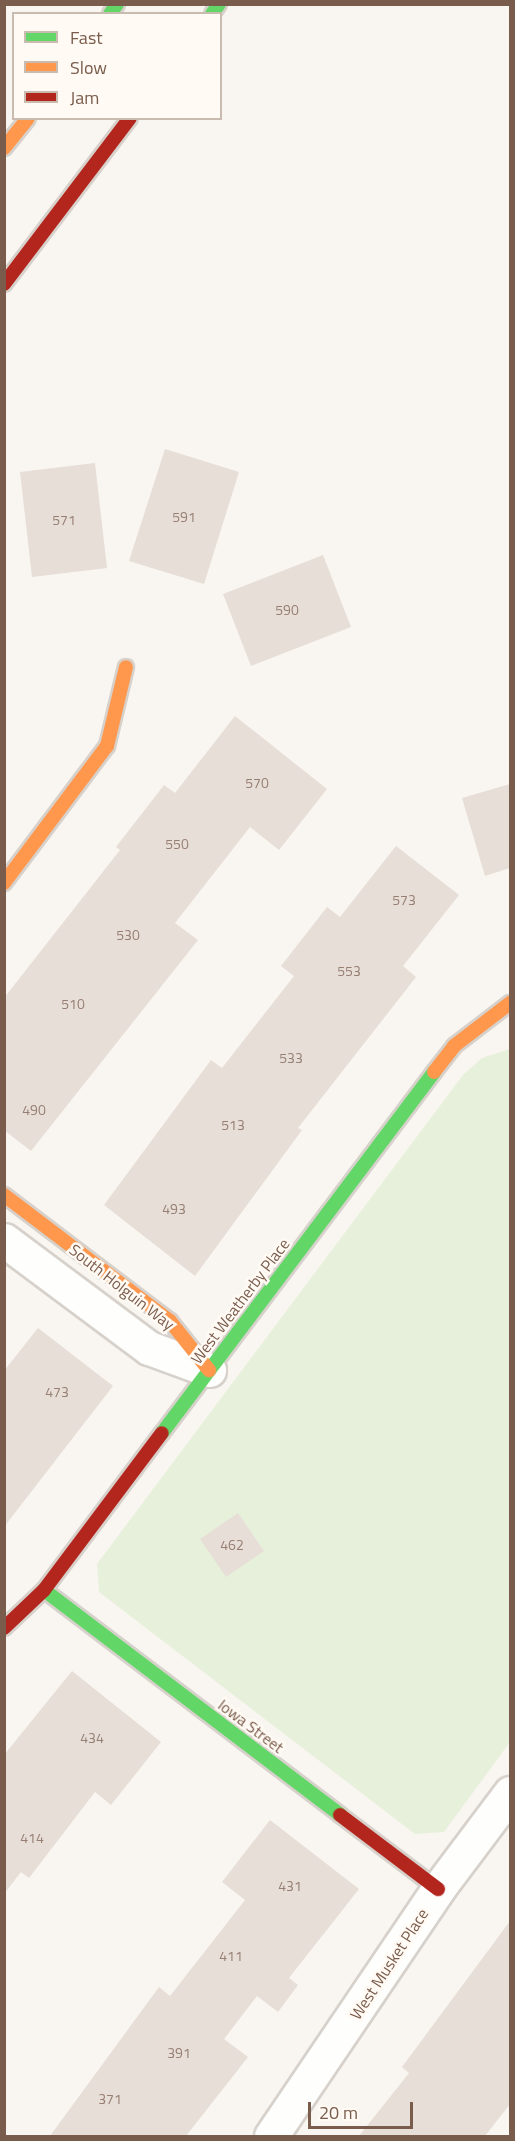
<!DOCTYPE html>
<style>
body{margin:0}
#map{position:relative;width:515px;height:2141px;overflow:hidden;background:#f9f5f0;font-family:"Titillium Web",sans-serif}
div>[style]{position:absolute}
.green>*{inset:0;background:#e7f0db}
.building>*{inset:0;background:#e6ded7}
.roads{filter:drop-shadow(2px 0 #d7d1cb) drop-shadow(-2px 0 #d7d1cb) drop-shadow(0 2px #d7d1cb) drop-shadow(0 -2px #d7d1cb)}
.street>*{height:33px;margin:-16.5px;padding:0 16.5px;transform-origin:16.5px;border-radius:16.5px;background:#fefefd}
.fast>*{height:14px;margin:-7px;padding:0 7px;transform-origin:7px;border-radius:7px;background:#63d668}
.slow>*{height:14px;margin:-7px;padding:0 7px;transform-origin:7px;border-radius:7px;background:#ff974d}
.jam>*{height:14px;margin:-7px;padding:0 7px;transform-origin:7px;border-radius:7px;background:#b3261e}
span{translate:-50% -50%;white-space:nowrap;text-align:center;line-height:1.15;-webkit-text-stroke:5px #fffaf3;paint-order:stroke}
.number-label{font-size:14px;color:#977e72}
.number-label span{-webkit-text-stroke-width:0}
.street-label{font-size:16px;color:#7a5c4d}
.frame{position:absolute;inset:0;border:6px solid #7a5c4d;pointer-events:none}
.legend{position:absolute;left:12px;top:12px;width:210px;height:108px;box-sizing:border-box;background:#fffaf3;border:2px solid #cabbb1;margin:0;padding:8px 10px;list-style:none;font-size:18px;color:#7a5c4d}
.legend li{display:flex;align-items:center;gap:12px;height:30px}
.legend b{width:30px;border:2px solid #cabbb1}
.scale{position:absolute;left:308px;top:2102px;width:105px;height:27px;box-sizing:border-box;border:3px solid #7a5c4d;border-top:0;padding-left:8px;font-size:18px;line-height:21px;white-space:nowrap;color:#7a5c4d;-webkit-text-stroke:4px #fffaf3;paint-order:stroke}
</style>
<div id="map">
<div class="green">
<div style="clip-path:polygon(510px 1049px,510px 1742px,444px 1832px,415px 1834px,99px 1592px,97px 1564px,463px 1075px,482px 1058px)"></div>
</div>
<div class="building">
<div style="clip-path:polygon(165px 449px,239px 472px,204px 584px,129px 561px)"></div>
<div style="clip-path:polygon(95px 463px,107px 568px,32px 577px,20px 472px)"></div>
<div style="clip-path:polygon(323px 555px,351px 627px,251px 666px,223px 594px)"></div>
<div style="clip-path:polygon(235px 716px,327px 789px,279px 850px,250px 827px,175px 923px,198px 940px,31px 1151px,4px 1130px,4px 998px,120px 850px,116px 847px,164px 785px,175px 793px)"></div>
<div style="clip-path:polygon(510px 784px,510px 868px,485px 876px,462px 798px)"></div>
<div style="clip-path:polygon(396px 846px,459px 895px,403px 966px,416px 977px,298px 1128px,302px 1130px,195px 1276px,104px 1205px,211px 1060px,222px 1068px,294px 976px,281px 966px,327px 907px,340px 917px)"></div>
<div style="clip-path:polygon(38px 1328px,113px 1386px,4px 1527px,4px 1371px)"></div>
<div style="clip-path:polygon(238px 1513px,264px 1551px,226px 1577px,200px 1539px)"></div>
<div style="clip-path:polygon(72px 1671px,161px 1742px,111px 1805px,95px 1792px,29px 1878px,21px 1872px,4px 1894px,4px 1755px)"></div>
<div style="clip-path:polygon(270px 1820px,359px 1889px,289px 1978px,298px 1985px,278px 2012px,257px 1996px,224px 2039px,248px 2057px,186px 2136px,50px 2136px,159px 1987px,170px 1996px,245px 1900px,222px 1882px)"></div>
<div style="clip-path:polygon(510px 1921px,510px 2104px,485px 2136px,359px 2136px,409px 2073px,402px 2067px)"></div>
</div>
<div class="roads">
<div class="street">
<div style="left:4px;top:1240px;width:181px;rotate:36.7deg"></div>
<div style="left:149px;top:1348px;width:64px;rotate:20.1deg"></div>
<div style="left:271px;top:2136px;width:298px;rotate:-55.9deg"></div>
<div style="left:438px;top:1889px;width:120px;rotate:-53.1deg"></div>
</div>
<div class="fast">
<div style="left:110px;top:14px;width:12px;rotate:-55deg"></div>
<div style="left:212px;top:14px;width:12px;rotate:-55deg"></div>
<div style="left:162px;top:1433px;width:452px;rotate:-53deg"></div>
<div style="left:44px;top:1590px;width:372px;rotate:37.2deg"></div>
</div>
<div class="slow">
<div style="left:4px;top:148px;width:38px;rotate:-51deg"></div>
<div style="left:4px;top:883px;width:171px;rotate:-53.1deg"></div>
<div style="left:107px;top:746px;width:81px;rotate:-76.5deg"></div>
<div style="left:434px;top:1072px;width:33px;rotate:-52deg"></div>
<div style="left:454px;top:1046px;width:71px;rotate:-37.5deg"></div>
<div style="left:4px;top:1195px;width:208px;rotate:37.2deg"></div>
<div style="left:170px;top:1321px;width:63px;rotate:51.5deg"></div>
</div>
<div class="jam">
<div style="left:4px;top:284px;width:208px;rotate:-52.8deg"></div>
<div style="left:4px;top:1628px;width:55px;rotate:-43.5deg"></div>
<div style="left:44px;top:1590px;width:196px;rotate:-53.1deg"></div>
<div style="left:340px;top:1815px;width:123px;rotate:37.1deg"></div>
</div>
</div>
<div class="number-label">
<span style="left:184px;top:517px">591</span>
<span style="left:64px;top:520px">571</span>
<span style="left:287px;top:610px">590</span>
<span style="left:257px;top:783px">570</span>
<span style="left:177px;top:844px">550</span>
<span style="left:404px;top:900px">573</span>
<span style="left:128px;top:935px">530</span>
<span style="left:349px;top:971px">553</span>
<span style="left:73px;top:1004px">510</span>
<span style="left:291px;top:1058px">533</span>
<span style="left:34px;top:1110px">490</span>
<span style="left:233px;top:1125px">513</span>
<span style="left:174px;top:1209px">493</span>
<span style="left:57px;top:1392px">473</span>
<span style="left:232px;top:1545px">462</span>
<span style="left:92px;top:1738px">434</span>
<span style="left:32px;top:1838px">414</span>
<span style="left:290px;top:1886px">431</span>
<span style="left:231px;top:1956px">411</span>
<span style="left:179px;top:2053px">391</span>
<span style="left:110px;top:2099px">371</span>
</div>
<div class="street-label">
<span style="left:122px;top:1287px;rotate:38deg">South Holguin Way</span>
<span style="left:240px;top:1301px;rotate:-53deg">West Weatherby Place</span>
<span style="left:251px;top:1726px;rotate:37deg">Iowa Street</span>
<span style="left:389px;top:1964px;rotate:-57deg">West Musket Place</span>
</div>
<div class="frame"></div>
<ul class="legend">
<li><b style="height:8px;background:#63d668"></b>Fast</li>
<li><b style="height:8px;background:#ff974d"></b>Slow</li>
<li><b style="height:8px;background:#b3261e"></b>Jam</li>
</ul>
<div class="scale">20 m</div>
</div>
